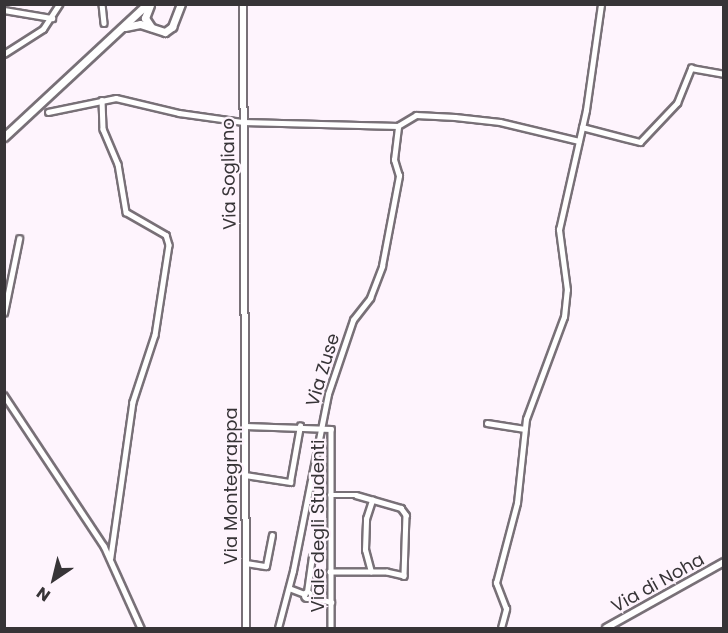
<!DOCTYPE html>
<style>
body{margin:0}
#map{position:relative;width:728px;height:633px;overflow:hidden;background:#fef4fd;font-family:Poppins,sans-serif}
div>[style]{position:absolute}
.roads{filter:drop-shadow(2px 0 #787077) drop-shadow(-2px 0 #787077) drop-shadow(0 2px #787077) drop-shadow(0 -2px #787077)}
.street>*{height:4.5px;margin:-2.25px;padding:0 2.25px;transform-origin:2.25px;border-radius:2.25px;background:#fff}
.street>.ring{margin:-2.25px;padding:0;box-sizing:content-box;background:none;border:4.5px solid #fff;border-radius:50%}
.secondary>*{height:6px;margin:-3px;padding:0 3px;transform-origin:3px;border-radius:3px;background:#fff}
.primary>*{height:7px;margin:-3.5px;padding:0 3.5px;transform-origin:3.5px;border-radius:3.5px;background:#fff}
span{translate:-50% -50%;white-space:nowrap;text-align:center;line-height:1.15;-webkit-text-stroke:4.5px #fef4fd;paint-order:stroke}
.street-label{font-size:18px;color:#373437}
.frame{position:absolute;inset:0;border:6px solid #373437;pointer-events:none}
.north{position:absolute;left:24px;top:549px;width:60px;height:60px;-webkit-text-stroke:4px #fef4fd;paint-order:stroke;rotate:215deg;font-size:16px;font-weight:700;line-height:24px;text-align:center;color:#373437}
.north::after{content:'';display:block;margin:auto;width:21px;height:27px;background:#373437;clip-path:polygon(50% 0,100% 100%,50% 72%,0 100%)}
</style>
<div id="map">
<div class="roads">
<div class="street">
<div style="left:102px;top:4px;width:19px;rotate:84deg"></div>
<div style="left:4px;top:10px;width:49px;rotate:9.5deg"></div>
<div style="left:4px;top:54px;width:46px;rotate:-32.7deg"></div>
<div style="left:43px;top:29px;width:30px;rotate:-57deg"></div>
<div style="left:102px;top:100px;width:29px;rotate:88deg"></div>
<div style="left:103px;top:129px;width:38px;rotate:67deg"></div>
<div style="left:118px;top:164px;width:49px;rotate:80.5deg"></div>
<div style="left:126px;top:212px;width:46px;rotate:29.9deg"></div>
<div style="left:166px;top:235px;width:10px;rotate:73deg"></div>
<div style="left:169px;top:245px;width:91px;rotate:98.8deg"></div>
<div style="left:155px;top:335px;width:71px;rotate:108.2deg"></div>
<div style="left:133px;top:402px;width:157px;rotate:98.1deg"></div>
<div style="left:48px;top:112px;width:69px;rotate:-11.6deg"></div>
<div style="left:116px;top:98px;width:65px;rotate:13.4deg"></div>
<div style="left:179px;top:113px;width:65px;rotate:8deg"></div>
<div style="left:243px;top:122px;width:155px;rotate:1.5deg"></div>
<div style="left:398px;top:126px;width:21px;rotate:-31deg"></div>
<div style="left:416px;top:115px;width:39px;rotate:3deg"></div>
<div style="left:455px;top:117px;width:45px;rotate:6.3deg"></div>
<div style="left:500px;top:122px;width:81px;rotate:13.5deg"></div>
<div style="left:582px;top:127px;width:60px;rotate:14.5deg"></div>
<div style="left:640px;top:142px;width:54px;rotate:-46.5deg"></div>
<div style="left:677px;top:103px;width:38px;rotate:-68deg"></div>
<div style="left:691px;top:68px;width:34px;rotate:10deg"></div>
<div style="left:4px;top:313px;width:76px;rotate:-78.5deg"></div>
<div style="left:4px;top:395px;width:181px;rotate:56.5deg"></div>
<div style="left:104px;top:546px;width:90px;rotate:65.7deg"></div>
<div style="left:487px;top:423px;width:38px;rotate:9deg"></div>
<div style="left:245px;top:426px;width:86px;rotate:2deg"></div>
<div style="left:331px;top:429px;width:199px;rotate:90deg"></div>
<div style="left:245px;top:475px;width:46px;rotate:8.8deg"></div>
<div style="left:290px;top:482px;width:57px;rotate:-79.9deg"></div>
<div style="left:330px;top:495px;width:26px"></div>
<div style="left:356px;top:495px;width:47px;rotate:16.1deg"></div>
<div style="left:401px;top:508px;width:9px;rotate:54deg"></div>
<div style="left:406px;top:515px;width:61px;rotate:91.9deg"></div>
<div style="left:404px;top:576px;width:17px;rotate:-167deg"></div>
<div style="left:387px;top:572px;width:57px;rotate:180deg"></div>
<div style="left:246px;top:563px;width:20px;rotate:9deg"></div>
<div style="left:266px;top:566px;width:31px;rotate:-79deg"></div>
<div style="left:371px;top:572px;width:23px;rotate:-105deg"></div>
<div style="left:365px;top:550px;width:31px;rotate:-88deg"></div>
<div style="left:366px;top:519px;width:20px;rotate:-72deg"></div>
<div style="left:289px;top:588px;width:17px;rotate:21deg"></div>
<div style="left:307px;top:592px;width:35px;rotate:-82deg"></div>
<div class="ring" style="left:304.5px;top:592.5px;width:2.5px;height:2.5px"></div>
<div style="left:311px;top:597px;width:21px;rotate:14deg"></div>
<div style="left:278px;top:628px;width:59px;rotate:-75.3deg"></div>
<div style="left:293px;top:571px;width:180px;rotate:-78.8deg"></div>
<div style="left:328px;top:394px;width:78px;rotate:-71.3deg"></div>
<div style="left:353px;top:320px;width:28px;rotate:-52deg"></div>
<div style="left:370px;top:298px;width:34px;rotate:-69deg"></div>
<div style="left:382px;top:266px;width:92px;rotate:-79.3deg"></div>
<div style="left:399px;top:176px;width:17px;rotate:-107deg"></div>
<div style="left:394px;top:160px;width:34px;rotate:-83deg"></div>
<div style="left:501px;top:628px;width:20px;rotate:-75deg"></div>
<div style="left:506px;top:609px;width:28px;rotate:-111deg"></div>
<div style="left:496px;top:583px;width:83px;rotate:-75.3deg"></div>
<div style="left:517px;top:503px;width:84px;rotate:-83.9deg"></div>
<div style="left:526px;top:419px;width:109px;rotate:-69.6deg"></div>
<div style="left:564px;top:317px;width:27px;rotate:-84deg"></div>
<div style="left:567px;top:290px;width:61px;rotate:-97.6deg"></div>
<div style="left:559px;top:230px;width:123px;rotate:-77.3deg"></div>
<div style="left:586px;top:110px;width:107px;rotate:-81.9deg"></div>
</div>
<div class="secondary">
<div style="left:243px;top:4px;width:624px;rotate:89.72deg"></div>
<div style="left:606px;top:628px;width:135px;rotate:-29.2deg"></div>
</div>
<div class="primary">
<div style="left:150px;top:5px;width:14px;rotate:111deg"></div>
<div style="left:145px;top:18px;width:11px;rotate:56deg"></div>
<div style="left:125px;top:27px;width:15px;rotate:-11deg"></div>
<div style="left:140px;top:24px;width:26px;rotate:18deg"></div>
<div style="left:165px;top:32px;width:9px;rotate:-36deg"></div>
<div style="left:172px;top:27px;width:25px;rotate:-69deg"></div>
<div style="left:4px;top:137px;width:195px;rotate:-42.9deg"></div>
</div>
</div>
<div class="street-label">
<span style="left:229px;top:174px;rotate:-91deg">Via Sogliano</span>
<span style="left:323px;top:370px;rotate:-73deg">Via Zuse</span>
<span style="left:231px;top:486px;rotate:-90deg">Via Montegrappa</span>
<span style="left:318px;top:526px;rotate:-90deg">Viale degli Studenti</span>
<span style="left:658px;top:583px;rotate:-29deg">Via di Noha</span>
</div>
<div class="frame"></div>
<div class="north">N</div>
</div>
